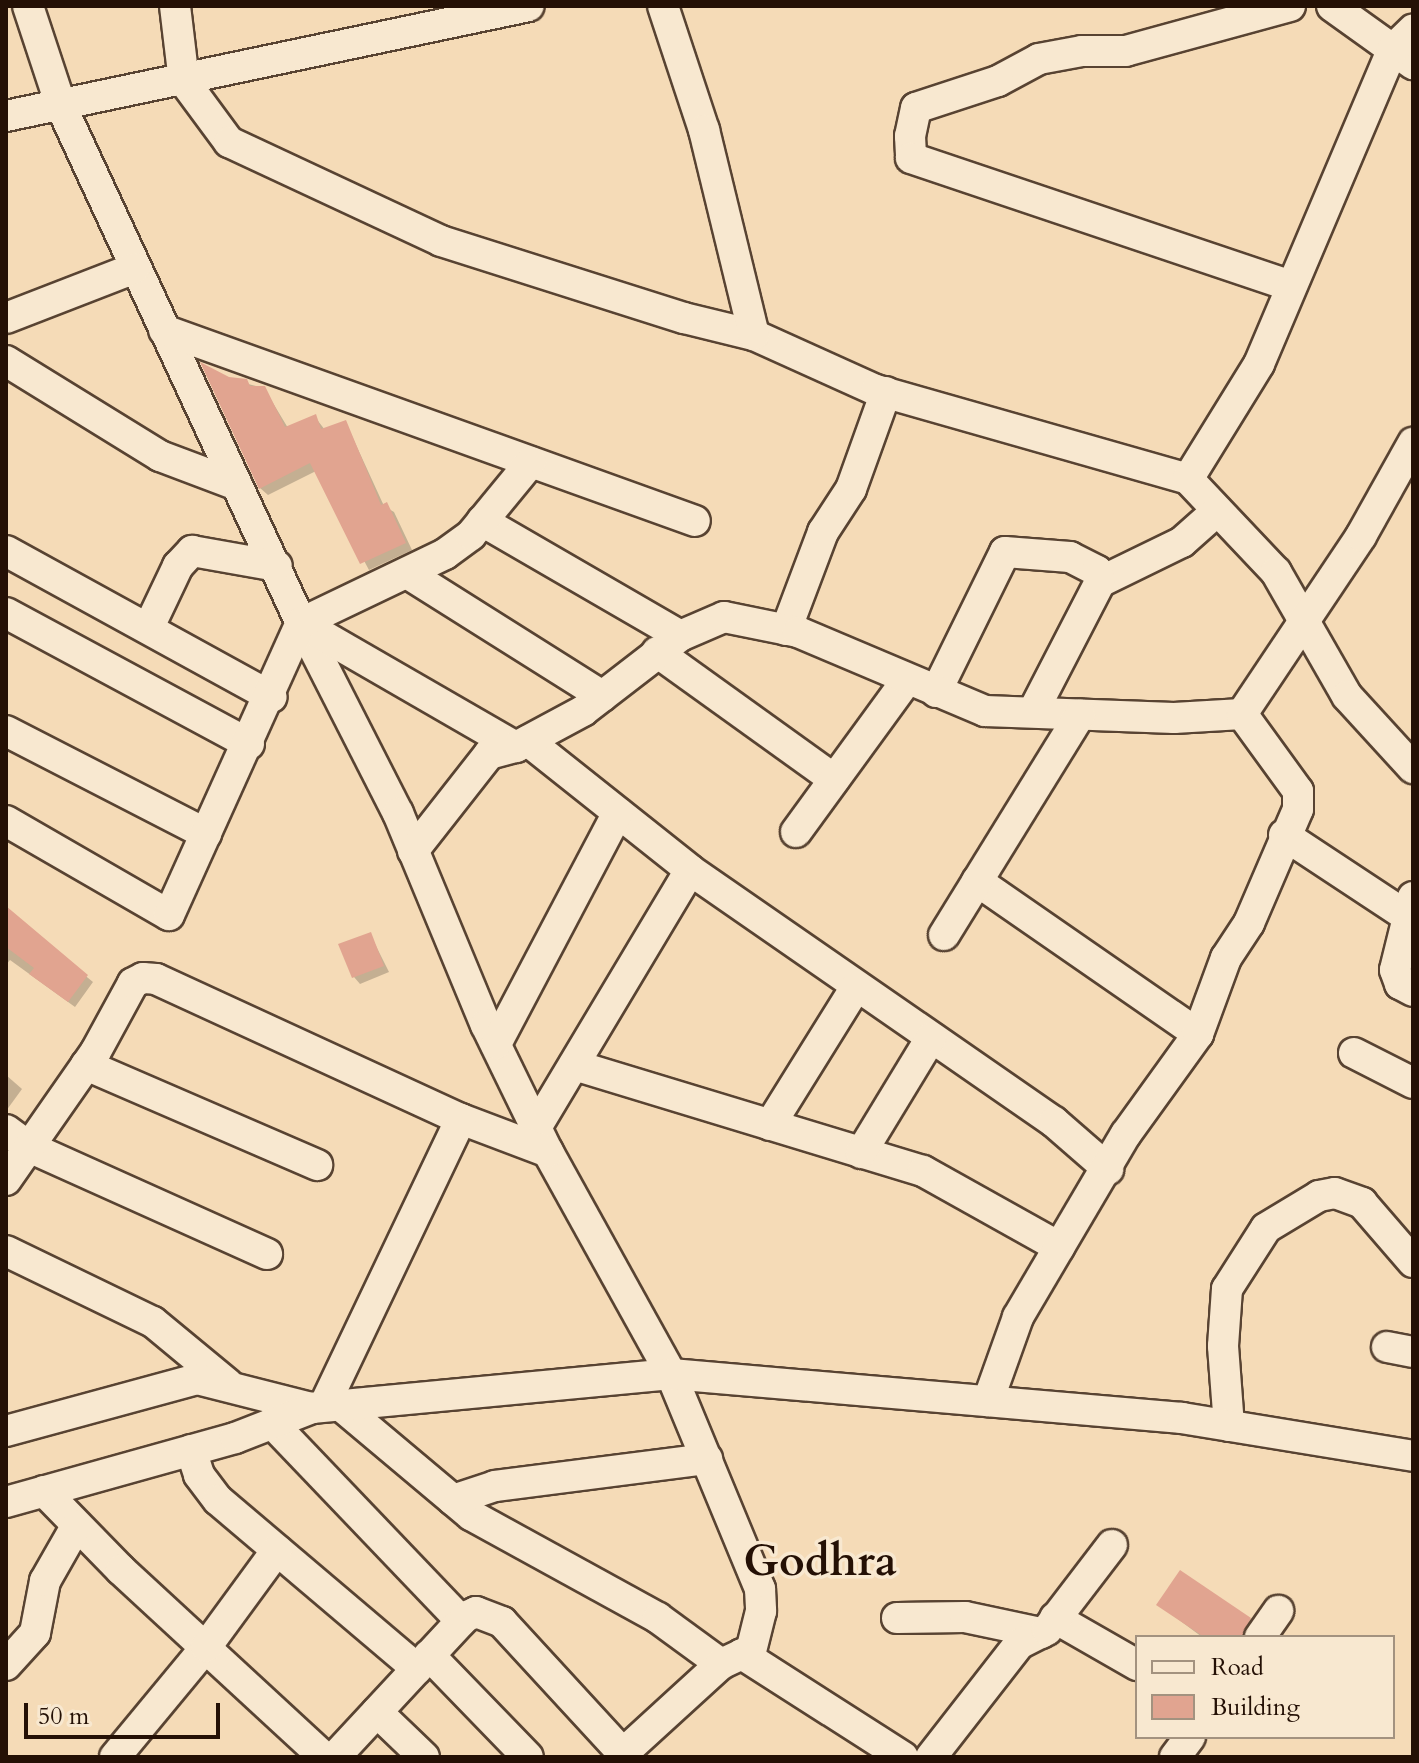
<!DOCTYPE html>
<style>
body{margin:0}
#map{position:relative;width:1419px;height:1763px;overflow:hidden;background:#f5dbb7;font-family:Cardo,serif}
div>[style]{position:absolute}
.shadow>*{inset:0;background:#0003}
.building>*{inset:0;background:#e1a490}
.roads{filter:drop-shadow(2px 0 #584332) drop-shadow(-2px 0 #584332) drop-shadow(0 2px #584332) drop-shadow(0 -2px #584332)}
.street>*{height:30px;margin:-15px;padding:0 15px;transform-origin:15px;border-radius:15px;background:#f8e8d0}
span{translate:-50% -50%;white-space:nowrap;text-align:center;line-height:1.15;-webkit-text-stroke:7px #f8e8d0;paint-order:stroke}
.town-label{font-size:44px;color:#241005;font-weight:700}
.frame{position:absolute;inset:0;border:8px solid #241005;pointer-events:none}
.legend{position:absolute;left:1135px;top:1635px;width:260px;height:104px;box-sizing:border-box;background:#f8e8d0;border:2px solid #a3927f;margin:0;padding:10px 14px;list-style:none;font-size:24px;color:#241005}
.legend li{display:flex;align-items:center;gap:16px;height:40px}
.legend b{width:40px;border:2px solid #a3927f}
.scale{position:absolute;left:24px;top:1703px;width:196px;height:36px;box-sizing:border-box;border:4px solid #241005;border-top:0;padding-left:10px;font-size:24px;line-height:28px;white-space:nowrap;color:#241005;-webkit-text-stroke:6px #f8e8d0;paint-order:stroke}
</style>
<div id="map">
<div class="shadow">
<div style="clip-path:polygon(228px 379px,264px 388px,288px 428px,315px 417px,325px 430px,346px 423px,384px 506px,394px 512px,412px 550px,369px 570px,316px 471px,268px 495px,260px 488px)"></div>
<div style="clip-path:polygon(6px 911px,93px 982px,75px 1007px,10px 960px,6px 965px)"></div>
<div style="clip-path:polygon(370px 934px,389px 972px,360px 984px,354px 977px)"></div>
<div style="clip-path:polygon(6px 1075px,22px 1089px,6px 1111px)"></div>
<div style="clip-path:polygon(1159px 1605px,1250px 1619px,1260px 1630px,1256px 1637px,1202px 1637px)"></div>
</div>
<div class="building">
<div style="clip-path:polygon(200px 362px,229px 377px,247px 379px,250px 386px,265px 386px,285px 427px,316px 414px,321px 429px,346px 420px,381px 505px,387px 502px,406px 543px,360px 564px,310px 463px,259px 489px)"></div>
<div style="clip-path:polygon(6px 906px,88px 975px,68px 1002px,29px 974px,34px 968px,6px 947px)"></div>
<div style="clip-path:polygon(371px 932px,384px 966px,352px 978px,338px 944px)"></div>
<div style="clip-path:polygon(1180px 1570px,1251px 1618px,1242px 1637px,1204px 1637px,1156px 1605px)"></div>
</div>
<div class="roads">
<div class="street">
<div style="left:28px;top:6px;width:105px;rotate:71.7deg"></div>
<div style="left:61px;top:106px;width:570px;rotate:65.1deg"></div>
<div style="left:301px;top:623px;width:213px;rotate:63deg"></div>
<div style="left:398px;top:813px;width:230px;rotate:67.5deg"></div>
<div style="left:486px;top:1025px;width:141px;rotate:64deg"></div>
<div style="left:548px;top:1152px;width:254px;rotate:61deg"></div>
<div style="left:671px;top:1374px;width:233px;rotate:67.5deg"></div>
<div style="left:760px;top:1589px;width:22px;rotate:87deg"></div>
<div style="left:761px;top:1611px;width:45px;rotate:104deg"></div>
<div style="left:175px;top:6px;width:76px;rotate:83.2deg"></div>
<div style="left:184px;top:81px;width:76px;rotate:53.6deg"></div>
<div style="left:229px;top:142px;width:234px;rotate:25deg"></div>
<div style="left:441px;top:241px;width:255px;rotate:17.6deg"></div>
<div style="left:684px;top:318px;width:72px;rotate:13.7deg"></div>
<div style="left:754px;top:335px;width:134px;rotate:24.3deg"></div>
<div style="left:876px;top:390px;width:324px;rotate:15.9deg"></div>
<div style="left:1188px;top:479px;width:128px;rotate:46.6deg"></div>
<div style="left:1276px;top:572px;width:143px;rotate:60.2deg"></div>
<div style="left:1347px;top:696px;width:98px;rotate:47.5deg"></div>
<div style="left:663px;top:6px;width:131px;rotate:71.7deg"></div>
<div style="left:704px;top:130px;width:211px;rotate:76.3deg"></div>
<div style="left:1290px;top:6px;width:170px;rotate:164.7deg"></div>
<div style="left:1126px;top:51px;width:44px;rotate:180deg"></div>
<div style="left:1082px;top:51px;width:44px;rotate:169.5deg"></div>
<div style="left:1039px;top:59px;width:47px;rotate:151.8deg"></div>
<div style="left:998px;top:81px;width:86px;rotate:161.8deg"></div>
<div style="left:916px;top:108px;width:29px;rotate:102deg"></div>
<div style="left:910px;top:136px;width:22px;rotate:87deg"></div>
<div style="left:911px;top:158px;width:401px;rotate:18.6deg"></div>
<div style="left:1332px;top:6px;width:100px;rotate:35.6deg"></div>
<div style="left:6px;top:116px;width:534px;rotate:-11.88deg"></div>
<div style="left:6px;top:318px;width:138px;rotate:-21.2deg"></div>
<div style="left:164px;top:330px;width:564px;rotate:19.78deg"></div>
<div style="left:6px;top:361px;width:181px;rotate:31.7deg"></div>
<div style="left:160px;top:456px;width:82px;rotate:20.6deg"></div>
<div style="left:1188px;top:479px;width:135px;rotate:-58.3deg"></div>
<div style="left:1259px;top:364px;width:342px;rotate:-67deg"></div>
<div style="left:1393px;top:49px;width:28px;rotate:-44deg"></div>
<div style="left:482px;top:521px;width:229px;rotate:30.1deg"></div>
<div style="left:6px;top:551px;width:303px;rotate:28.8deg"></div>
<div style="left:407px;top:573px;width:231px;rotate:32.2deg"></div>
<div style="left:1100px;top:582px;width:91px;rotate:-26deg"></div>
<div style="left:1182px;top:542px;width:47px;rotate:-41.5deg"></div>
<div style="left:6px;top:613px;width:276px;rotate:28.3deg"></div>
<div style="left:301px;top:623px;width:248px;rotate:30deg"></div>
<div style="left:149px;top:627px;width:68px;rotate:-64.6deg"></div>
<div style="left:178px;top:566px;width:21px;rotate:-47deg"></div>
<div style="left:192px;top:551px;width:86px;rotate:10deg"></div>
<div style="left:786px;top:630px;width:105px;rotate:-69.3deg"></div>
<div style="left:823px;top:532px;width:51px;rotate:-56.9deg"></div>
<div style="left:851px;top:489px;width:103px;rotate:-70.2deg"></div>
<div style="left:657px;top:652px;width:218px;rotate:35.7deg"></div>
<div style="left:936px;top:692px;width:156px;rotate:-63.8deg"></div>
<div style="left:1005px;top:552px;width:65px;rotate:4.4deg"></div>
<div style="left:1070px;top:557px;width:30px;rotate:27deg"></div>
<div style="left:1097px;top:571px;width:11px;rotate:75deg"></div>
<div style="left:1100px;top:582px;width:146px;rotate:117.3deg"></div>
<div style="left:6px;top:731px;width:225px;rotate:27.2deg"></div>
<div style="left:528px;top:741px;width:207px;rotate:38.5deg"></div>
<div style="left:690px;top:870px;width:443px;rotate:34.7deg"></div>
<div style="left:1054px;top:1122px;width:72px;rotate:41deg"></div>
<div style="left:6px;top:821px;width:188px;rotate:30deg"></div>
<div style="left:169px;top:915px;width:320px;rotate:-65.7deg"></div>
<div style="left:301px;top:623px;width:160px;rotate:-25.6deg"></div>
<div style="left:445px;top:554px;width:32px;rotate:-36deg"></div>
<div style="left:471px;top:535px;width:94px;rotate:-50.6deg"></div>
<div style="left:796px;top:832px;width:187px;rotate:-53.9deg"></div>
<div style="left:1284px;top:835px;width:147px;rotate:33.4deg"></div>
<div style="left:413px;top:851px;width:123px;rotate:-51.9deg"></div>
<div style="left:489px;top:754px;width:28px;rotate:-15deg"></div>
<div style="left:516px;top:747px;width:76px;rotate:-28.2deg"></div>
<div style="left:583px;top:711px;width:123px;rotate:-37.7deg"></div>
<div style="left:680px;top:636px;width:48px;rotate:-23.4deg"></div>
<div style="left:724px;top:617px;width:76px;rotate:11.5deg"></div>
<div style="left:798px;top:632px;width:203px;rotate:22.9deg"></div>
<div style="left:985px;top:711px;width:189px;rotate:2.1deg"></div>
<div style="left:1174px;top:718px;width:68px;rotate:-3.4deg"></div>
<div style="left:1242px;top:714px;width:214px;rotate:-56.2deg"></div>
<div style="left:1361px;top:536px;width:107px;rotate:-60.8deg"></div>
<div style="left:977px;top:881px;width:269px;rotate:34.7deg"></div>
<div style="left:1413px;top:897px;width:75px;rotate:103.9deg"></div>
<div style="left:1395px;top:970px;width:15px;rotate:70deg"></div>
<div style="left:1400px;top:984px;width:15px;rotate:28deg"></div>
<div style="left:944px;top:935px;width:259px;rotate:-58.3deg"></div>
<div style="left:496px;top:1044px;width:261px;rotate:-62.2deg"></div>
<div style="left:1354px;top:1053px;width:66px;rotate:27deg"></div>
<div style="left:86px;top:1065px;width:252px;rotate:23.4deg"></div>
<div style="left:574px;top:1065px;width:365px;rotate:16.9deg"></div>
<div style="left:923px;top:1171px;width:156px;rotate:29.2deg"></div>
<div style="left:770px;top:1125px;width:163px;rotate:-58.1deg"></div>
<div style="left:537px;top:1126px;width:298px;rotate:-59.1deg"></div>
<div style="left:6px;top:1130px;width:29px;rotate:36deg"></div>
<div style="left:29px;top:1147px;width:261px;rotate:24.2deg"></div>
<div style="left:861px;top:1153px;width:135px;rotate:-58.7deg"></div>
<div style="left:6px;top:1180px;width:157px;rotate:-55.1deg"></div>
<div style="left:96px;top:1051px;width:77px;rotate:-61.4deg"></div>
<div style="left:133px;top:983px;width:11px;rotate:-27deg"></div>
<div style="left:143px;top:978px;width:13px;rotate:4deg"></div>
<div style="left:156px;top:979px;width:336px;rotate:24.7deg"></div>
<div style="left:461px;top:1119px;width:93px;rotate:20.8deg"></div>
<div style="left:6px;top:1251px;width:163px;rotate:25.8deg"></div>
<div style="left:153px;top:1322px;width:97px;rotate:39.6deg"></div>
<div style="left:1387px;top:1347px;width:26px;rotate:11deg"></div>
<div style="left:988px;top:1401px;width:89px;rotate:-70.3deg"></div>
<div style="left:1018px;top:1317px;width:212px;rotate:-59.5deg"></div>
<div style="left:1126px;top:1134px;width:123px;rotate:-54.2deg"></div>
<div style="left:1198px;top:1034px;width:81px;rotate:-69.8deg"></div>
<div style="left:1226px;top:958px;width:42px;rotate:-56.7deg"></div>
<div style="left:1249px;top:923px;width:124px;rotate:-66.7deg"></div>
<div style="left:1298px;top:809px;width:18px;rotate:-90deg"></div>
<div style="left:1298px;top:791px;width:95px;rotate:-126deg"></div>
<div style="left:340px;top:1405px;width:171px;rotate:40deg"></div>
<div style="left:471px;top:1515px;width:213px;rotate:28.8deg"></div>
<div style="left:658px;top:1618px;width:78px;rotate:36.1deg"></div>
<div style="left:324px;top:1406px;width:318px;rotate:-64.5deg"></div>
<div style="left:272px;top:1423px;width:274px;rotate:46.3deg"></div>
<div style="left:1229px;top:1426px;width:80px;rotate:-94.3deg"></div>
<div style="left:1223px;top:1346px;width:57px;rotate:-86deg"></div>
<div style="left:1227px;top:1289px;width:72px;rotate:-57.4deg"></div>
<div style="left:1266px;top:1228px;width:62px;rotate:-31.1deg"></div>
<div style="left:1319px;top:1196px;width:16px;rotate:-11deg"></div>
<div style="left:1335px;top:1193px;width:29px;rotate:20deg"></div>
<div style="left:1362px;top:1203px;width:78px;rotate:49.2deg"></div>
<div style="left:6px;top:1431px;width:198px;rotate:-15.2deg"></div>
<div style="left:197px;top:1379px;width:119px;rotate:14.2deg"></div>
<div style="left:191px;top:1450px;width:26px;rotate:72deg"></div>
<div style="left:199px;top:1475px;width:31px;rotate:53deg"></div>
<div style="left:218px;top:1500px;width:261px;rotate:40.3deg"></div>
<div style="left:44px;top:1491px;width:110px;rotate:45.7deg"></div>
<div style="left:121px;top:1570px;width:276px;rotate:42.7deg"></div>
<div style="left:453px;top:1500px;width:44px;rotate:-18.4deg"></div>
<div style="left:495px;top:1486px;width:214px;rotate:-7.3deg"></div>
<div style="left:6px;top:1502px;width:238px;rotate:-15.6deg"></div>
<div style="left:235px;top:1438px;width:83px;rotate:-21.3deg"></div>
<div style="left:312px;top:1408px;width:361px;rotate:-5.4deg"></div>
<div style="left:671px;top:1374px;width:513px;rotate:4.92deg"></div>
<div style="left:1182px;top:1418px;width:234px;rotate:9.3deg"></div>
<div style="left:897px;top:1618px;width:68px;rotate:-0.8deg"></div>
<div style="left:965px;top:1617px;width:78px;rotate:11.9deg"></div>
<div style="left:1055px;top:1618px;width:95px;rotate:29.8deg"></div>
<div style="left:1260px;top:1637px;width:32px;rotate:-55deg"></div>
<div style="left:429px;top:1655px;width:142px;rotate:45.9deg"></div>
<div style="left:6px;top:1665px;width:43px;rotate:-47.8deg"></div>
<div style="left:35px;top:1633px;width:53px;rotate:-79.1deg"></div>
<div style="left:45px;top:1581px;width:64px;rotate:-60.3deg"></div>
<div style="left:377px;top:1712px;width:65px;rotate:43.8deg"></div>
<div style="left:115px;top:1757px;width:143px;rotate:-50.4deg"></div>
<div style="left:206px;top:1647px;width:120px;rotate:-53.8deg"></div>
<div style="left:335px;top:1757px;width:191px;rotate:-47.1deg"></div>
<div style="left:465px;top:1617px;width:12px;rotate:-24deg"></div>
<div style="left:476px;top:1612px;width:28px;rotate:21deg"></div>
<div style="left:502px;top:1622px;width:183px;rotate:47.4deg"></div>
<div style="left:619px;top:1757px;width:138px;rotate:-42.4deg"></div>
<div style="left:721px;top:1664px;width:23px;rotate:-25deg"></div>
<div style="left:742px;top:1654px;width:191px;rotate:32.6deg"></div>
<div style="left:931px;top:1757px;width:143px;rotate:-52.1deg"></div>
<div style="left:1019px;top:1644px;width:31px;rotate:-27deg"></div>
<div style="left:1047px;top:1630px;width:107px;rotate:-52.6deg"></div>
<div style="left:1175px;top:1757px;width:25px;rotate:-53deg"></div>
</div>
</div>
<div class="town-label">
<span style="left:820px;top:1561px">Godhra</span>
</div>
<div class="frame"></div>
<ul class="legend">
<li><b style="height:10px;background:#f8e8d0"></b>Road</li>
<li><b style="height:22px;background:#e1a490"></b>Building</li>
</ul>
<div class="scale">50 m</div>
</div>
